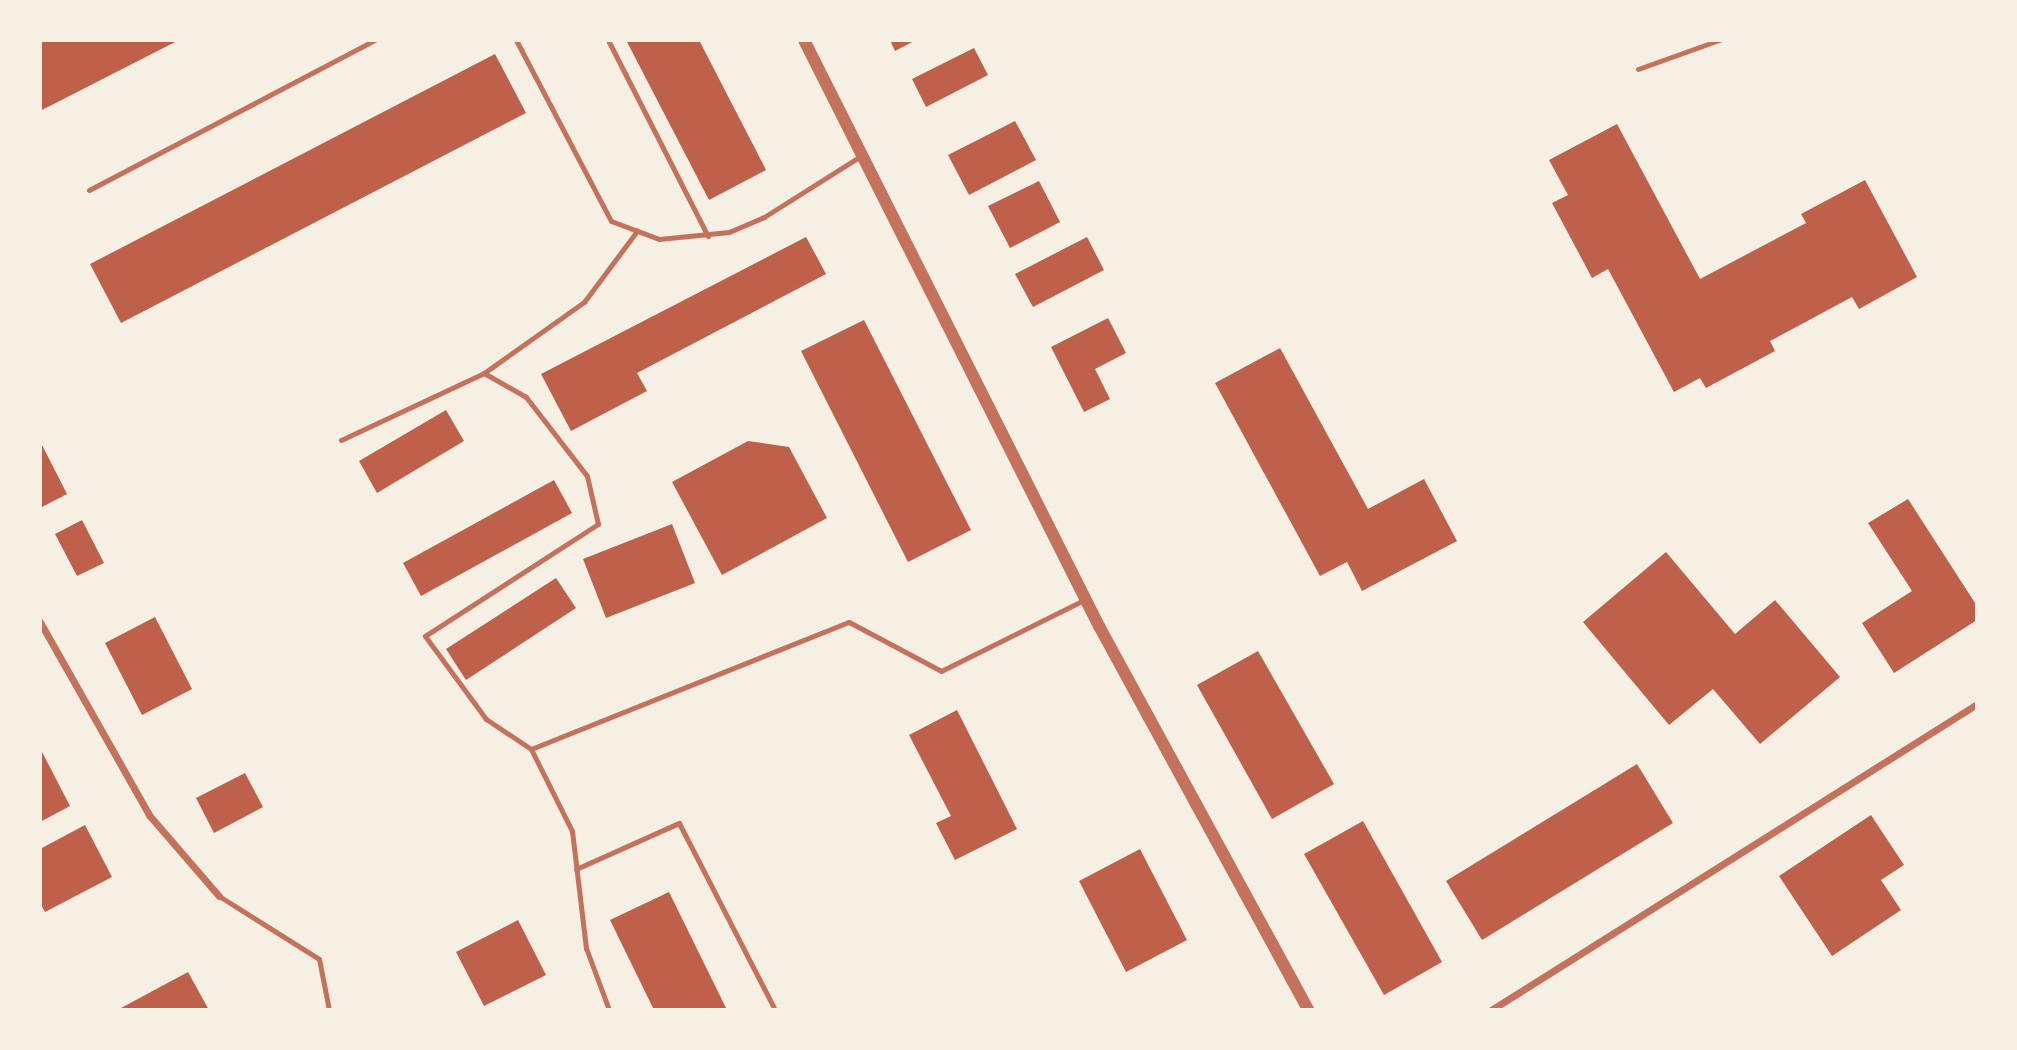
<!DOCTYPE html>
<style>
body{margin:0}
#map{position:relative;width:2017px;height:1050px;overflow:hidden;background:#f6efe4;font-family:Helvetica,sans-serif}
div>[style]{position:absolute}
.building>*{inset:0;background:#bf614a}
.service>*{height:5px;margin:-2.5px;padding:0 2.5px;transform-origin:2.5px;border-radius:2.5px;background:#c5725c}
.minor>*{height:7px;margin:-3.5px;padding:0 3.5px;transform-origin:3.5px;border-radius:3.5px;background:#c5725c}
.tertiary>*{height:12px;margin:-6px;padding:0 6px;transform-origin:6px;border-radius:6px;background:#c5725c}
span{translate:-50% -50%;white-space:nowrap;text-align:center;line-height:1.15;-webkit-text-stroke:5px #f6efe4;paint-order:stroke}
.frame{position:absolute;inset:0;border:42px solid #f6efe4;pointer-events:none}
</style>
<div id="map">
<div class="building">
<div style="clip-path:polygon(40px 40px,179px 40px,40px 111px)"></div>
<div style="clip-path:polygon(626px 40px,699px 40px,766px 170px,709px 200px)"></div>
<div style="clip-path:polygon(890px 40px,916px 40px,895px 51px)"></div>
<div style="clip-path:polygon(974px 48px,988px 75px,926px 107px,912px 79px)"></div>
<div style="clip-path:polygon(495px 54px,526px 113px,121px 323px,90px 264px)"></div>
<div style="clip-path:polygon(1015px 121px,1036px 160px,969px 195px,948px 155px)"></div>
<div style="clip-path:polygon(1617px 124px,1700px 279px,1806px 223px,1801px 214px,1865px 180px,1917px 277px,1859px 309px,1852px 297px,1770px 341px,1775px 351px,1706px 388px,1700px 378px,1674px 392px,1608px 269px,1592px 278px,1552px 203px,1568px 195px,1549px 160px)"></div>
<div style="clip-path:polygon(1039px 181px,1060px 222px,1010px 248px,988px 206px)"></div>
<div style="clip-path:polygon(806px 237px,826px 274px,637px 373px,647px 391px,571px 431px,541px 374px)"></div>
<div style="clip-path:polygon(1087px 237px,1104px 270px,1033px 307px,1015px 274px)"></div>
<div style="clip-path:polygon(1108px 318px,1126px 353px,1095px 369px,1110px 399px,1084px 412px,1051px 347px)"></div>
<div style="clip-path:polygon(864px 320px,971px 530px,908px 562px,801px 351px)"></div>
<div style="clip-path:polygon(1280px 348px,1368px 509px,1424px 479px,1457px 541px,1362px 591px,1347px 562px,1320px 576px,1215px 383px)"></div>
<div style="clip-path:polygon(446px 410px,464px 441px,377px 493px,359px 461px)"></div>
<div style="clip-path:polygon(40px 441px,67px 494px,40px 508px)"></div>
<div style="clip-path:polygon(748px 441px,789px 447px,827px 518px,722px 575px,672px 482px)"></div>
<div style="clip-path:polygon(554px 480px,572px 513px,421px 596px,403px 563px)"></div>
<div style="clip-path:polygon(1908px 499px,1977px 606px,1977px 620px,1894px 673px,1862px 623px,1912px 591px,1868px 523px)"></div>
<div style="clip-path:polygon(82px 520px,104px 563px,77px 576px,55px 534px)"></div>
<div style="clip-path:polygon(672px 524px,695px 583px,606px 618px,583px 559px)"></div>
<div style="clip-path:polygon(1666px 552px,1735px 634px,1775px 600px,1840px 677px,1760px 744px,1713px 689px,1669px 725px,1583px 622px)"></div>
<div style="clip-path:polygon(556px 578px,576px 608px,466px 680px,446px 649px)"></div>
<div style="clip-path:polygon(155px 617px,192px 689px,142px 715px,105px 643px)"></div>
<div style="clip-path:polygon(1258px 651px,1334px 784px,1272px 819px,1197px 685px)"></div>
<div style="clip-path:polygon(957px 710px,1017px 829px,955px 860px,936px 823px,951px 816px,909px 735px)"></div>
<div style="clip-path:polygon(40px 748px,70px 806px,40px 822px)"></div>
<div style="clip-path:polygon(1637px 764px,1673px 823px,1482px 940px,1446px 881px)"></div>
<div style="clip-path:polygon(245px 773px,263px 807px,214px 833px,196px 798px)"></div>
<div style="clip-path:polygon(1871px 815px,1904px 865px,1881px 880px,1901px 910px,1832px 956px,1779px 876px)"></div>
<div style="clip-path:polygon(1363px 821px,1442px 962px,1384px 995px,1304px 854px)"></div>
<div style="clip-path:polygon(85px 825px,112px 877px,45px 912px,40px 903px,40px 849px)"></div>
<div style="clip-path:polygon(1140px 849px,1187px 940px,1126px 972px,1079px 881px)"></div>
<div style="clip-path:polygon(669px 892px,727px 1010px,654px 1010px,610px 920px)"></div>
<div style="clip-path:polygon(518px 920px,546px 975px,484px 1006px,456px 952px)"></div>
<div style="clip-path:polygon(188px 972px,209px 1010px,122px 1010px,121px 1008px)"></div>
</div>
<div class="service">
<div style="left:516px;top:40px;width:204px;rotate:62.3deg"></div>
<div style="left:611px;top:221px;width:51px;rotate:20.6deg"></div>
<div style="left:659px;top:239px;width:70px;rotate:-5.7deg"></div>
<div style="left:729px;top:232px;width:38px;rotate:-23deg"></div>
<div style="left:764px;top:217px;width:115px;rotate:-32.2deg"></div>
<div style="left:608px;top:40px;width:220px;rotate:63deg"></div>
<div style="left:1638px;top:69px;width:86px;rotate:-19.7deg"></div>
<div style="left:89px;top:190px;width:323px;rotate:-27.7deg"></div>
<div style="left:484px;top:373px;width:123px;rotate:-35.4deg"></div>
<div style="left:584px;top:302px;width:89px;rotate:-53.3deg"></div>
<div style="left:341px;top:440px;width:158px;rotate:-25.1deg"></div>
<div style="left:484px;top:373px;width:48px;rotate:29.7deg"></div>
<div style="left:526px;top:397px;width:100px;rotate:52.3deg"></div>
<div style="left:587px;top:476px;width:49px;rotate:77.1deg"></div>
<div style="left:598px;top:524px;width:206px;rotate:147.1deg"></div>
<div style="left:425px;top:636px;width:103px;rotate:53.7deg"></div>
<div style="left:486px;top:719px;width:54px;rotate:33.7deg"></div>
<div style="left:531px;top:749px;width:342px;rotate:-21.8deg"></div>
<div style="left:849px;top:622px;width:104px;rotate:28deg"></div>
<div style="left:941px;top:671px;width:160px;rotate:-26.4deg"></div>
<div style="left:531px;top:749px;width:92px;rotate:63.4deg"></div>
<div style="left:572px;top:831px;width:118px;rotate:83.2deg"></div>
<div style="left:586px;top:948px;width:66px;rotate:69.6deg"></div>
<div style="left:576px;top:869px;width:113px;rotate:-24.1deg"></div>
<div style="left:679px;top:823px;width:210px;rotate:62.8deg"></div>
<div style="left:219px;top:896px;width:118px;rotate:32.2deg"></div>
<div style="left:319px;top:959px;width:52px;rotate:78.9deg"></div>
</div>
<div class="minor">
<div style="left:40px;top:622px;width:222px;rotate:60.5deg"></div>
<div style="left:149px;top:815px;width:107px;rotate:49.2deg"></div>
<div style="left:1491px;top:1010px;width:574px;rotate:-32.2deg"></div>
</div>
<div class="tertiary">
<div style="left:804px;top:40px;width:656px;rotate:63.28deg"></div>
<div style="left:1099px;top:626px;width:437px;rotate:61.4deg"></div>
</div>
<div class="frame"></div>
</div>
